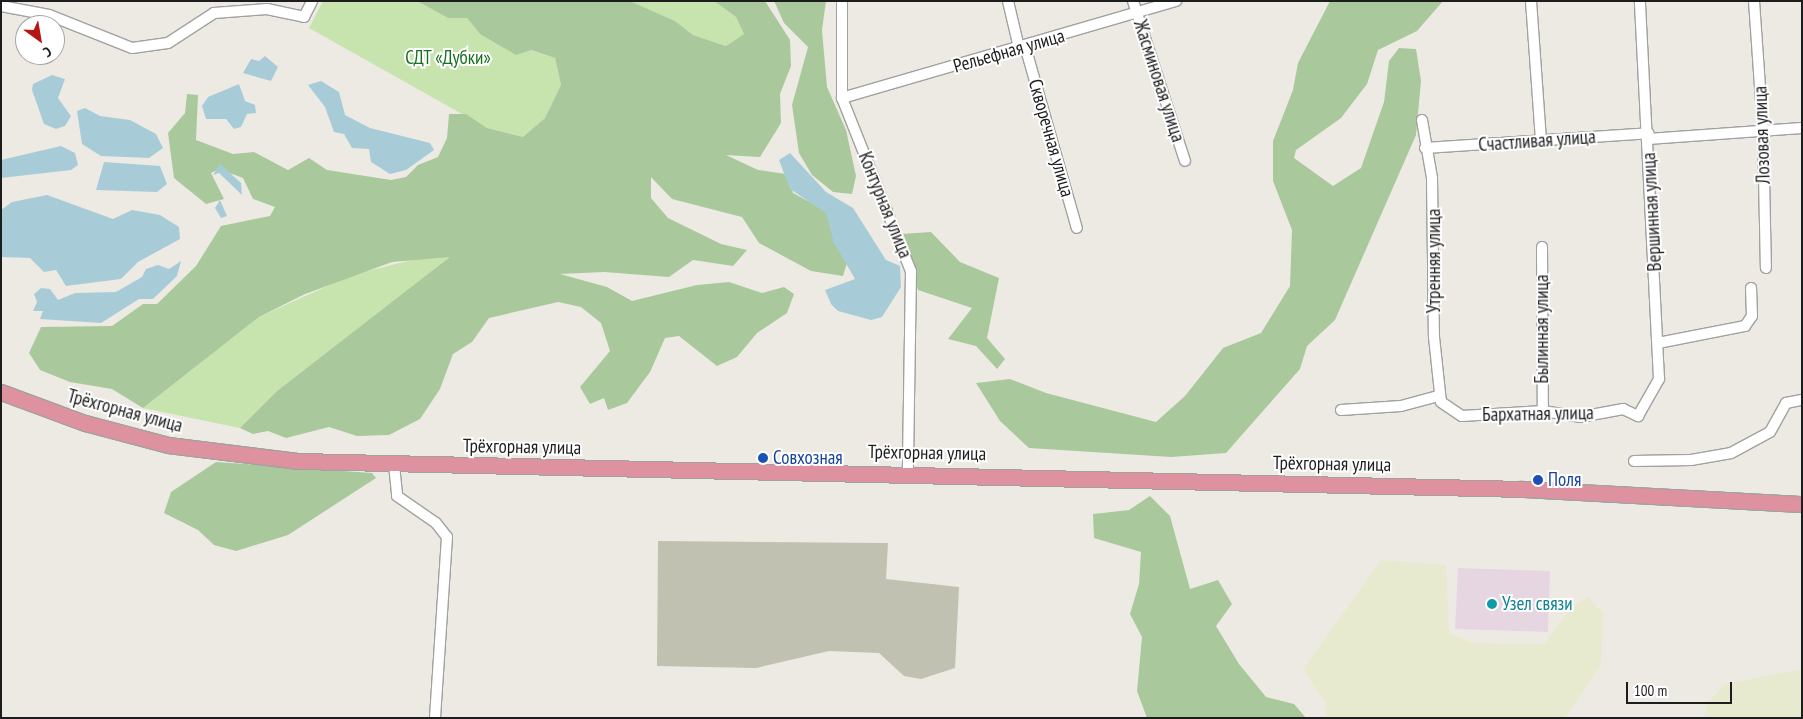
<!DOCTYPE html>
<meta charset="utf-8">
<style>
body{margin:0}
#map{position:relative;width:1803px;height:719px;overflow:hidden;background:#edeae4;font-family:"PT Sans Narrow",sans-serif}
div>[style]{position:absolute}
.industrial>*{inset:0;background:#e6d6e2}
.construction>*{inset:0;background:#c0c1b0}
.farmland>*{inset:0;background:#e8ead0}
.grass>*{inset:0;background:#c7e3ae}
.forest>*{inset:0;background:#a9c99c}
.water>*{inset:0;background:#a8ccd7}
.roads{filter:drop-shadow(1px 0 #a1a1a1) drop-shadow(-1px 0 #a1a1a1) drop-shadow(0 1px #a1a1a1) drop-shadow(0 -1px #a1a1a1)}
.minor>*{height:10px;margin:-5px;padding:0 5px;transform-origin:5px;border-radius:5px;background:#fff}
.highway>*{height:15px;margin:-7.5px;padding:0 7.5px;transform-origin:7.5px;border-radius:7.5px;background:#de929f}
.dots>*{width:14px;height:14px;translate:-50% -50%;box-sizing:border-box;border:2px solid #fff;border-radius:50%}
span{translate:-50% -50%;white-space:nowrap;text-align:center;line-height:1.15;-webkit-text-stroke:4px #fff;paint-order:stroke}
.street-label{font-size:19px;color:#1d1d1d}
.park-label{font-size:19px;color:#16701f}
.transit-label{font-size:19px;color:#164399}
.left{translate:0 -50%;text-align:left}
.culture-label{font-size:19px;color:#0d838f}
.frame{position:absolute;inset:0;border:2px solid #1d1d1d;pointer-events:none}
.north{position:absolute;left:15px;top:15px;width:50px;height:50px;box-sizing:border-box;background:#fff;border:1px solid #a5a5a5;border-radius:50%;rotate:148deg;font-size:14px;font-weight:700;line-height:20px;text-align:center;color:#1d1d1d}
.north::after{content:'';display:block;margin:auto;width:18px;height:22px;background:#b71513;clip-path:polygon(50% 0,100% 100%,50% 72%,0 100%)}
.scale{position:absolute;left:1626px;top:682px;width:106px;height:22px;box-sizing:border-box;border:2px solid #1d1d1d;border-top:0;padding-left:6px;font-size:15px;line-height:18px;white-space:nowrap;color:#1d1d1d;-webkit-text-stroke:4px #fff;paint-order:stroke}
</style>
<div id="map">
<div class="industrial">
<div style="clip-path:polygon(1458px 568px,1550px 571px,1548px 632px,1455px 629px)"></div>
</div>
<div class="construction">
<div style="clip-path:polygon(658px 541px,888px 543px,886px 579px,959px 587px,955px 668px,921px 679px,904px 676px,879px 653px,829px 651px,756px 668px,657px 666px)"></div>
</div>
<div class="farmland">
<div style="clip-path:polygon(1381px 560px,1446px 565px,1449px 633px,1473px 643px,1544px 644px,1571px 607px,1588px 597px,1603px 613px,1601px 665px,1565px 718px,1326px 718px,1325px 702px,1303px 669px)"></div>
<div style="clip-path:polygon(1802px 669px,1802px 718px,1704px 718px,1707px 703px,1725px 684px)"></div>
</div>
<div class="grass">
<div style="clip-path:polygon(323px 1px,417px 1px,448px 18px,467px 18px,480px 34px,555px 58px,561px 85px,545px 118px,523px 137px,487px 128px,309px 28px)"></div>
<div style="clip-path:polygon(630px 1px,714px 1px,736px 17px,744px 34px,726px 46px,693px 35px,675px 21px)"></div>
<div style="clip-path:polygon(424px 257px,451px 257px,277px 391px,240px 428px,143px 408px,259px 317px,352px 275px)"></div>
</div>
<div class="forest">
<div style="clip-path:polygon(417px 1px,630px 1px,675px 21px,693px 35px,726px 46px,744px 34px,736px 17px,714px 1px,765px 1px,790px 40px,791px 66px,780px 94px,781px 123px,760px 157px,726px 155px,758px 170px,786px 174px,793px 193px,830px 213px,834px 242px,847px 263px,843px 276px,811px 271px,759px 243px,742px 217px,672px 199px,651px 177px,651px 198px,668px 218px,721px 244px,747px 250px,733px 266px,693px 260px,669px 277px,604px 272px,560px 274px,607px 287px,632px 301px,697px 285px,729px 282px,762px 293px,784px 287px,794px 294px,787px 313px,757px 333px,737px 357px,717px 366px,679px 336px,665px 338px,650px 372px,627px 403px,608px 410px,604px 398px,590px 404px,580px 387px,610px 351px,601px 323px,581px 307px,558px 302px,489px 318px,472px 342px,453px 354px,440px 389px,420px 419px,389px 435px,357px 436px,329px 427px,286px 438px,268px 431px,253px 434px,240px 428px,277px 391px,450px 257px,392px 262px,305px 294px,259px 317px,143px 408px,112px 389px,70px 382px,40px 370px,29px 353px,41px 327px,112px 326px,143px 304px,157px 304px,196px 266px,221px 226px,270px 216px,275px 207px,253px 199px,243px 178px,219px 169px,211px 173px,224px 199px,206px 204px,174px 178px,168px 133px,185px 113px,187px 94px,198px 95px,196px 140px,233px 154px,254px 152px,288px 170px,309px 158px,327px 170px,391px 180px,406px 177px,418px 165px,438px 157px,447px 138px,449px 114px,466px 114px,487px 128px,523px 137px,545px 118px,561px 85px,555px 58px,531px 50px,516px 55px,480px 34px,467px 18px,448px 18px)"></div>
<div style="clip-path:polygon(774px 1px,826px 1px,822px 30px,827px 87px,846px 130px,856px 176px,852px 194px,833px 192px,812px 175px,799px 153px,792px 105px,808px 47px,784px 23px)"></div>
<div style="clip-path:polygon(1330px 1px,1443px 1px,1417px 31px,1378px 50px,1367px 84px,1341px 118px,1296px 150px,1294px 158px,1333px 186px,1361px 168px,1384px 102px,1389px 61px,1399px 48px,1416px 49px,1421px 81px,1416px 135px,1335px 320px,1307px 346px,1300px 369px,1226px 453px,1171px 457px,1029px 448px,1000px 421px,976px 383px,1010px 379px,1046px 393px,1156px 422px,1185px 396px,1223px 348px,1261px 333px,1290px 286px,1292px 230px,1273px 181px,1273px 141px,1293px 90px,1298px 63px)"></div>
<div style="clip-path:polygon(931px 232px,960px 262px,999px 278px,987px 338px,1005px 359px,997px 369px,976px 346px,948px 339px,972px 308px,918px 290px,902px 234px)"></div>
<div style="clip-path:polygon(216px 462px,372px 473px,376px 478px,288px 535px,236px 551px,214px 545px,198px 530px,164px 513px,171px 492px)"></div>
<div style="clip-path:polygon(1150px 496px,1170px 516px,1190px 589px,1218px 580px,1232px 604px,1216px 626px,1239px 664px,1266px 697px,1294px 704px,1306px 718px,1147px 718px,1137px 691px,1142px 637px,1130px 614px,1139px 584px,1141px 552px,1094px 538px,1093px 514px,1129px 510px)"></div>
</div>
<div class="water">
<div style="clip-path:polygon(265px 56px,278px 67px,271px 81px,243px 73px,251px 59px,259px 61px)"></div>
<div style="clip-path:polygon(52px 75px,65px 79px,58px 98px,71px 116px,65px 126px,56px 129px,44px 124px,32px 90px,33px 84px)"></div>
<div style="clip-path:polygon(321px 81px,339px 92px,345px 115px,370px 128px,430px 143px,434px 150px,406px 170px,390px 174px,371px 162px,369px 149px,352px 148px,344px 134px,334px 132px,325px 107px,308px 85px)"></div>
<div style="clip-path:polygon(239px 84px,245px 101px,255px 105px,256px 113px,247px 114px,241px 127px,234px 129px,226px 119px,206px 119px,202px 106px,208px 97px)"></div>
<div style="clip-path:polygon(85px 108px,100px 116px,130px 120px,156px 134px,163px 148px,149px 158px,101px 156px,82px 144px,77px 111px)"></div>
<div style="clip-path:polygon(61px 146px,75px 153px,78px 165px,71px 170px,1px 178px,1px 160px)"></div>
<div style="clip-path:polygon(790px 153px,826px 192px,853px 208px,886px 260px,900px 266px,901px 287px,882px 317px,871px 320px,838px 311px,831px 304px,825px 290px,855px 279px,834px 243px,826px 213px,790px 189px,779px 160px)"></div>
<div style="clip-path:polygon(104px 162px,160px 166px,167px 184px,157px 192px,96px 190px)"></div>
<div style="clip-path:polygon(220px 164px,241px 183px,242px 195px,219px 173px,213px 175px)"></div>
<div style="clip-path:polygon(47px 195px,113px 219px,132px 210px,160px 215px,179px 227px,180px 239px,138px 262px,121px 279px,66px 286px,56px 270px,44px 272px,30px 258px,1px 257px,1px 210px,12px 202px)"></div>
<div style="clip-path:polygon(220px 200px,227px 216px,221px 218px,215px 208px)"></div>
<div style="clip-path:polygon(181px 261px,177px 276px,153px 299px,139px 299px,101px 323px,40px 319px,43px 311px,33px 311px,37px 302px,34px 294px,41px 288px,50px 289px,58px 300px,75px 293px,116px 292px,142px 277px,146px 269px,158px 265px,169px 269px)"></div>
</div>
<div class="roads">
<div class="minor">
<div style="left:842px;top:1px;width:97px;rotate:90deg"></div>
<div style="left:842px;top:98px;width:186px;rotate:68.3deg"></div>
<div style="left:911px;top:271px;width:202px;rotate:90.9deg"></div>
<div style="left:1008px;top:1px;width:48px;rotate:76.8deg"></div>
<div style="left:1133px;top:1px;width:168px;rotate:72deg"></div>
<div style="left:1531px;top:1px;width:139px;rotate:85.9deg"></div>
<div style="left:1754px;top:1px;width:128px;rotate:86deg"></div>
<div style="left:1763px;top:129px;width:139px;rotate:88.8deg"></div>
<div style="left:1px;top:6px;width:49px;rotate:10.6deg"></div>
<div style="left:49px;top:15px;width:89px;rotate:21.7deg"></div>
<div style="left:132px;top:48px;width:36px;rotate:-8deg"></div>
<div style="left:168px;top:43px;width:55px;rotate:-33.1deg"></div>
<div style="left:214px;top:13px;width:53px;rotate:-4.3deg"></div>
<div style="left:267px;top:9px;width:38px;rotate:12deg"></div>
<div style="left:304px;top:17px;width:18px;rotate:-63deg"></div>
<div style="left:1025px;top:46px;width:189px;rotate:74.1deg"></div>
<div style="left:842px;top:98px;width:348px;rotate:-16.2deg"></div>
<div style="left:1422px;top:120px;width:59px;rotate:80.2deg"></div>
<div style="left:1432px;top:178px;width:159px;rotate:89.3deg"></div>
<div style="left:1434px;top:337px;width:65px;rotate:83.9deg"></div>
<div style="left:1441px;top:402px;width:25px;rotate:34deg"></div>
<div style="left:1462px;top:416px;width:81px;rotate:-3.5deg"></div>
<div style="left:1543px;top:411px;width:37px;rotate:9deg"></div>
<div style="left:1580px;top:417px;width:44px;rotate:-10.5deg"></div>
<div style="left:1623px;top:409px;width:17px;rotate:25deg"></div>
<div style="left:1638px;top:416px;width:43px;rotate:-60.4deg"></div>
<div style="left:1659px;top:379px;width:378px;rotate:-92.9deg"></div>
<div style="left:1648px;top:139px;width:154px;rotate:-4.1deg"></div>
<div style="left:1425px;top:148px;width:224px;rotate:-3.8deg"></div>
<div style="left:1542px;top:247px;width:164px;rotate:89.7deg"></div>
<div style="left:1658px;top:343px;width:89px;rotate:-11.1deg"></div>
<div style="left:1745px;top:326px;width:12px;rotate:-55deg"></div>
<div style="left:1752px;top:316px;width:28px;rotate:-92deg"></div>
<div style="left:1341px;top:410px;width:60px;rotate:-3.8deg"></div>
<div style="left:1401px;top:406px;width:38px;rotate:-15deg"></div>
<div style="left:1634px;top:461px;width:57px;rotate:-1deg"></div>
<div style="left:1691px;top:460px;width:41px;rotate:-9.9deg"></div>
<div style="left:1731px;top:453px;width:44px;rotate:-28.3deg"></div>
<div style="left:1770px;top:432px;width:33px;rotate:-61deg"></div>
<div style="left:1786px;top:403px;width:16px;rotate:-11deg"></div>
<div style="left:394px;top:465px;width:31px;rotate:84deg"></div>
<div style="left:397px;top:496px;width:47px;rotate:34.7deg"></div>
<div style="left:436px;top:523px;width:18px;rotate:52deg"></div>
<div style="left:447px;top:537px;width:181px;rotate:93.8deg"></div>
</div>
<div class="highway">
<div style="left:1px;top:392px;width:90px;rotate:20.3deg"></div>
<div style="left:85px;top:423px;width:86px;rotate:14.8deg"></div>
<div style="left:168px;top:445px;width:132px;rotate:7deg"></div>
<div style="left:299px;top:461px;width:1223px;rotate:1.31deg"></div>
<div style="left:1522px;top:489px;width:280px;rotate:3.1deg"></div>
</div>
</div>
<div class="dots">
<div style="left:763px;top:458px;background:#1a4fb4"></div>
<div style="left:1538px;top:480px;background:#1a4fb4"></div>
<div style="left:1492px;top:604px;background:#0f9aa8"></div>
</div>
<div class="street-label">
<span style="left:1009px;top:51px;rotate:-16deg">Рельефная улица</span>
<span style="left:1159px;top:81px;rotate:72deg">Жасминовая улица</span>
<span style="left:1762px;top:135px;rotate:-92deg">Лозовая улица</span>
<span style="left:1051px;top:138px;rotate:74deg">Скворечная улица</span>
<span style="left:1537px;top:141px;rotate:-4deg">Счастливая улица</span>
<span style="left:885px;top:205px;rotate:68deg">Контурная улица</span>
<span style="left:1652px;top:212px;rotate:-93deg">Вершинная улица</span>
<span style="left:1434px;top:261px;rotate:-90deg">Утренняя улица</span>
<span style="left:1542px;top:329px;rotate:-90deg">Былинная улица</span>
<span style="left:125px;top:411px;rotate:15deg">Трёхгорная улица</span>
<span style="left:1538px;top:414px;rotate:-1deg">Бархатная улица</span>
<span style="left:522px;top:447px;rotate:1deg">Трёхгорная улица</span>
<span style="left:927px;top:453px;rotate:1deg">Трёхгорная улица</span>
<span style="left:1332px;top:464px;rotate:1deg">Трёхгорная улица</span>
</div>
<div class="park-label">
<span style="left:448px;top:58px">СДТ «Дубки»</span>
</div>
<div class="transit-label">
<span class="left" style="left:773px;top:458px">Совхозная</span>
<span class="left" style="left:1548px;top:480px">Поля</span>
</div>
<div class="culture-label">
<span class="left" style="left:1502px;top:604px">Узел связи</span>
</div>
<div class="frame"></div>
<div class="north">С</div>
<div class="scale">100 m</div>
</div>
